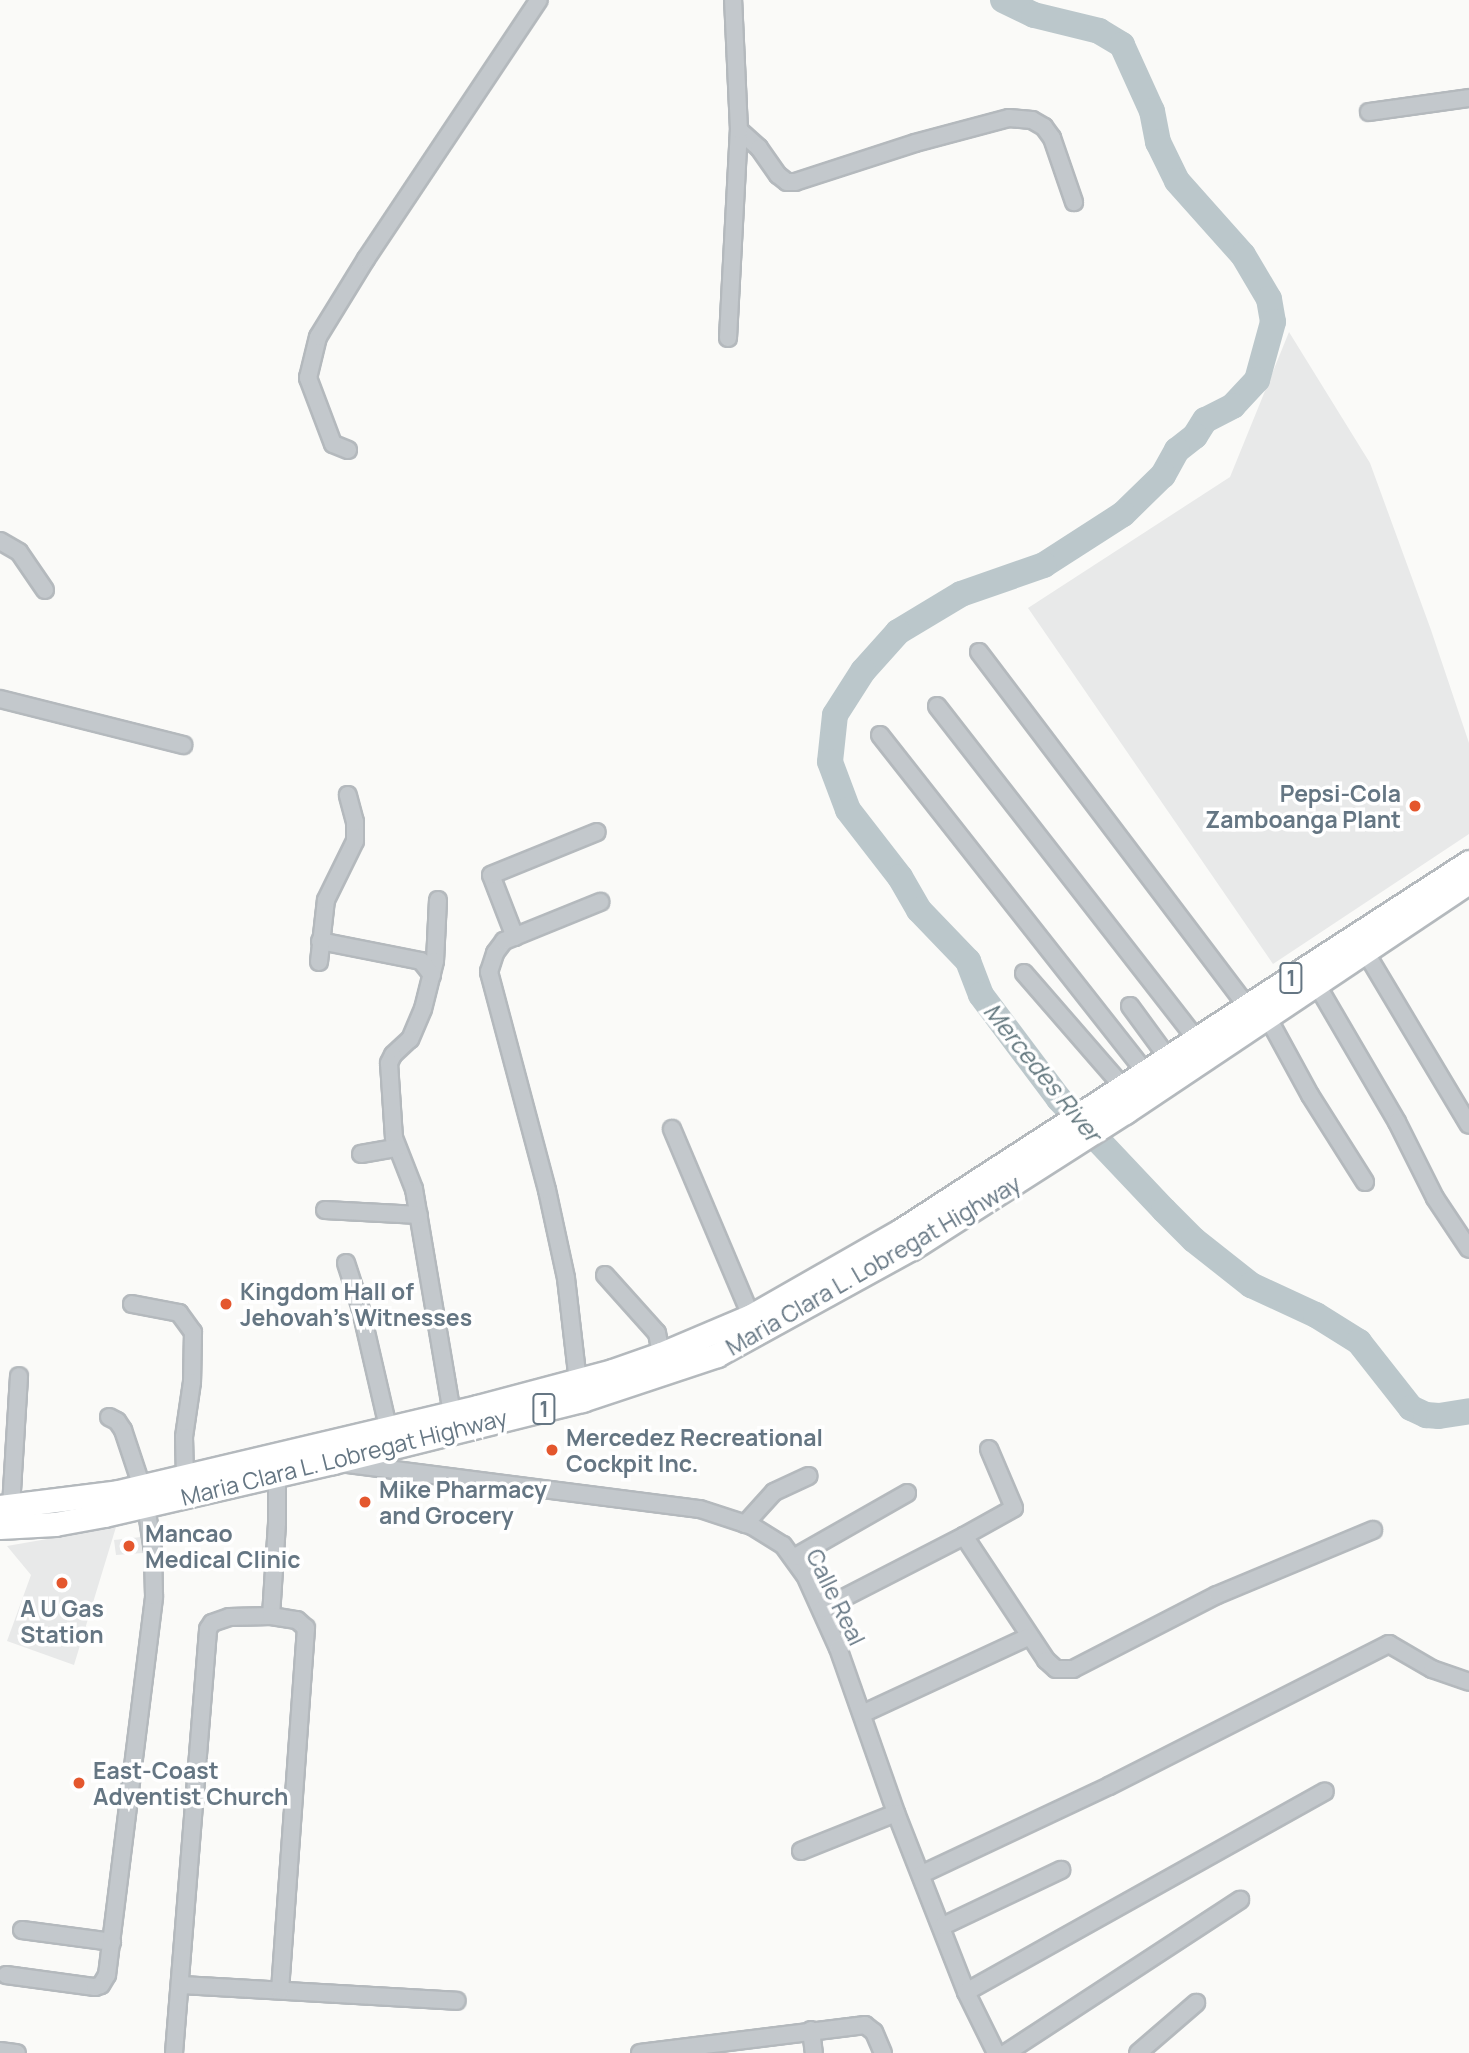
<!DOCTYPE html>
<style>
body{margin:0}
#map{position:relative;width:1469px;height:2053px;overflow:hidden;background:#fafaf8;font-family:Manrope,sans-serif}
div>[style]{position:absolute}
.built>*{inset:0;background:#e8e9e9}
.river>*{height:26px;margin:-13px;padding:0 13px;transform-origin:13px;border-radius:13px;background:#bbc7cb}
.roads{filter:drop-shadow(2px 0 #b4b9bd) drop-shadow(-2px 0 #b4b9bd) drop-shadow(0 2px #b4b9bd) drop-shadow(0 -2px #b4b9bd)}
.minor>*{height:16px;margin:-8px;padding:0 8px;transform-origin:8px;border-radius:8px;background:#c3c8cc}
.highway>*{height:23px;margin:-11.5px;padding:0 11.5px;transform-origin:11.5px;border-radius:11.5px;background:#fff}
.dots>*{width:19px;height:19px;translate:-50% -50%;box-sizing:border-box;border:4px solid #fff;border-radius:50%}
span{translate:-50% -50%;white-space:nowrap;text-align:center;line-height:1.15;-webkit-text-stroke:7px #fff;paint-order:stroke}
.shield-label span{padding:2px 5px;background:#fff;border:2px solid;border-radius:5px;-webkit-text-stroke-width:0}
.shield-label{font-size:21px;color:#657683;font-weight:700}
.poi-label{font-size:23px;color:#657683;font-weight:700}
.right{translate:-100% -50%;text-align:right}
.left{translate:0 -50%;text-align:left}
.street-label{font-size:23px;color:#657683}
.water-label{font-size:24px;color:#60757c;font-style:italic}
</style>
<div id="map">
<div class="built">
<div style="clip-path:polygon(1289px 332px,1370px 463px,1431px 630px,1469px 743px,1469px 834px,1273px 964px,1028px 608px,1230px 477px)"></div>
<div style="clip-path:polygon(116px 1527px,74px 1665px,7px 1641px,31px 1575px,7px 1546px)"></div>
<div style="clip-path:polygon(141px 1537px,143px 1553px,116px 1555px,114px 1540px)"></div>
</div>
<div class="river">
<div style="left:1003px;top:0;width:34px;rotate:26deg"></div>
<div style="left:1034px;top:15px;width:67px;rotate:13.8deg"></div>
<div style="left:1099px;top:31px;width:27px;rotate:31deg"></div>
<div style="left:1122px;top:45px;width:72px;rotate:65.6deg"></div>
<div style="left:1152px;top:111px;width:32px;rotate:79deg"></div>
<div style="left:1158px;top:142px;width:43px;rotate:64deg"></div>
<div style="left:1177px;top:181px;width:99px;rotate:48.3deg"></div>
<div style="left:1243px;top:255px;width:51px;rotate:59.4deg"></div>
<div style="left:1269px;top:299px;width:23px;rotate:80deg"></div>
<div style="left:1273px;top:322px;width:60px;rotate:105.4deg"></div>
<div style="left:1257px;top:380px;width:35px;rotate:133deg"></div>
<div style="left:1233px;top:406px;width:31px;rotate:153deg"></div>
<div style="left:1205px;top:420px;width:19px;rotate:122deg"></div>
<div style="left:1195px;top:436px;width:23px;rotate:142deg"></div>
<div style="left:1177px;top:450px;width:29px;rotate:119deg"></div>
<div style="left:1163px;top:475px;width:56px;rotate:135.7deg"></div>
<div style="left:1123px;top:514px;width:94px;rotate:147.2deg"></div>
<div style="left:1044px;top:565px;width:88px;rotate:160.7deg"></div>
<div style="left:961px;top:594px;width:74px;rotate:148.9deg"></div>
<div style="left:898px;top:632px;width:52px;rotate:131.9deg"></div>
<div style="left:863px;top:671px;width:52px;rotate:122.5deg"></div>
<div style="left:835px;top:715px;width:47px;rotate:96.1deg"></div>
<div style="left:830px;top:762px;width:51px;rotate:69.4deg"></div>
<div style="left:848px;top:810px;width:85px;rotate:52.2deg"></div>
<div style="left:900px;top:877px;width:38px;rotate:60deg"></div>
<div style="left:919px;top:910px;width:71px;rotate:46.1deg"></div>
<div style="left:968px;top:961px;width:36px;rotate:69deg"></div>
<div style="left:981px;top:995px;width:130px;rotate:53.1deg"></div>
<div style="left:1059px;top:1099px;width:153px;rotate:46.6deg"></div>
<div style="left:1164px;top:1210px;width:42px;rotate:45deg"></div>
<div style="left:1194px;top:1240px;width:73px;rotate:38.3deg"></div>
<div style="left:1251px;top:1285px;width:72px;rotate:24.8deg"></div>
<div style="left:1316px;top:1315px;width:51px;rotate:32.1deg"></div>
<div style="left:1359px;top:1342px;width:84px;rotate:51.8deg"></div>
<div style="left:1411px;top:1408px;width:17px;rotate:25deg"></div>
<div style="left:1426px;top:1415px;width:13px;rotate:4deg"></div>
<div style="left:1439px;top:1416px;width:30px;rotate:-9deg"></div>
</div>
<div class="roads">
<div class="minor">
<div style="left:1369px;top:112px;width:101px;rotate:-8deg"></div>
<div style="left:739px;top:130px;width:27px;rotate:42deg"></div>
<div style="left:759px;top:148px;width:33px;rotate:55deg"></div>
<div style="left:778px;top:175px;width:11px;rotate:38deg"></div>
<div style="left:787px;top:182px;width:8px"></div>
<div style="left:795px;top:182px;width:126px;rotate:-18deg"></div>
<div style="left:915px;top:143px;width:97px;rotate:-14.9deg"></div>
<div style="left:1009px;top:118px;width:23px;rotate:5deg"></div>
<div style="left:1032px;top:120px;width:14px;rotate:30deg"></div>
<div style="left:1044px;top:127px;width:14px;rotate:54deg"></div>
<div style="left:1052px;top:138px;width:68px;rotate:71deg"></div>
<div style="left:728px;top:338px;width:208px;rotate:-87deg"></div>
<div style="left:739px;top:130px;width:130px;rotate:-92.6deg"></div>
<div style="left:348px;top:450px;width:16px;rotate:-158deg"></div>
<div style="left:333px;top:444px;width:71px;rotate:-110.7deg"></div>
<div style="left:308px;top:378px;width:42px;rotate:-76.3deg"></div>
<div style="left:318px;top:337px;width:92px;rotate:-58.4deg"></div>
<div style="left:366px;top:259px;width:311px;rotate:-56.3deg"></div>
<div style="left:0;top:541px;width:22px;rotate:30deg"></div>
<div style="left:19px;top:552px;width:46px;rotate:55.6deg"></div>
<div style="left:979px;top:652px;width:445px;rotate:52.9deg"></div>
<div style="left:0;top:699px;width:189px;rotate:14.1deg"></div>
<div style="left:937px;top:706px;width:431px;rotate:52.1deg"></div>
<div style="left:880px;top:735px;width:430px;rotate:51.8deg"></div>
<div style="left:438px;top:900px;width:61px;rotate:92.8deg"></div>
<div style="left:435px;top:961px;width:49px;rotate:104deg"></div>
<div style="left:423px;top:1009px;width:33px;rotate:113deg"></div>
<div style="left:410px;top:1039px;width:23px;rotate:137deg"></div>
<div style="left:393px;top:1055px;width:9px;rotate:117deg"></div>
<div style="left:389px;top:1063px;width:75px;rotate:86.2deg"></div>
<div style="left:394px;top:1138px;width:55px;rotate:68.6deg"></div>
<div style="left:414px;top:1189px;width:227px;rotate:80.4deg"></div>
<div style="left:515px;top:937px;width:66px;rotate:-111.2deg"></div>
<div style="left:491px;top:875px;width:114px;rotate:-22.1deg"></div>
<div style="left:320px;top:941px;width:103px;rotate:11.2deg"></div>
<div style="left:421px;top:961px;width:18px;rotate:52deg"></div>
<div style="left:1366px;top:953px;width:200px;rotate:59.1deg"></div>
<div style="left:319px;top:962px;width:62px;rotate:-83.6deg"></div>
<div style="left:326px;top:900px;width:66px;rotate:-63.8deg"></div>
<div style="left:355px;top:841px;width:19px;rotate:-90deg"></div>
<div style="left:355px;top:822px;width:28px;rotate:-105deg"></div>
<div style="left:1024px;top:973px;width:151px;rotate:49deg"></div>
<div style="left:1317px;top:985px;width:159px;rotate:59.7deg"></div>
<div style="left:1397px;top:1122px;width:85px;rotate:63.4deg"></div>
<div style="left:1435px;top:1198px;width:61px;rotate:56.3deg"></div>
<div style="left:1130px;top:1006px;width:64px;rotate:53.8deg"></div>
<div style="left:1268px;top:1018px;width:88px;rotate:61.4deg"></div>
<div style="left:1310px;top:1095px;width:103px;rotate:57.7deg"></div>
<div style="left:672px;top:1129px;width:203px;rotate:67.1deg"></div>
<div style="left:361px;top:1154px;width:36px;rotate:-10deg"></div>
<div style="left:325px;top:1210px;width:94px;rotate:3deg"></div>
<div style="left:346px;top:1263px;width:45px;rotate:72deg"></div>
<div style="left:360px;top:1306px;width:124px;rotate:77deg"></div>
<div style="left:605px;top:1275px;width:78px;rotate:48.1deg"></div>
<div style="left:657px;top:1333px;width:21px;rotate:79deg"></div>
<div style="left:132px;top:1304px;width:48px;rotate:10.8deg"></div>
<div style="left:179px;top:1313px;width:24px;rotate:54deg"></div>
<div style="left:193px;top:1332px;width:50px;rotate:91.1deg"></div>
<div style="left:192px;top:1382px;width:56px;rotate:98.3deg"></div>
<div style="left:184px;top:1437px;width:40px;rotate:88.6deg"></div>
<div style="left:578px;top:1382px;width:105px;rotate:-96.6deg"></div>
<div style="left:566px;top:1278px;width:90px;rotate:-102.2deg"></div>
<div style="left:547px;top:1190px;width:226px;rotate:-104.9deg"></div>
<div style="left:489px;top:972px;width:20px;rotate:-72deg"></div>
<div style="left:495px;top:953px;width:15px;rotate:-53deg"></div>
<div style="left:504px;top:941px;width:104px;rotate:-22.1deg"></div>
<div style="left:109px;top:1417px;width:9px;rotate:27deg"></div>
<div style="left:117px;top:1421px;width:11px;rotate:56deg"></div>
<div style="left:123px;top:1430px;width:60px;rotate:71.6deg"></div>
<div style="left:340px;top:1463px;width:363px;rotate:7.3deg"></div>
<div style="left:700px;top:1509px;width:55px;rotate:18.1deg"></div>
<div style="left:752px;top:1526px;width:36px;rotate:32deg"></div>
<div style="left:783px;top:1545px;width:37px;rotate:54deg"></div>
<div style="left:805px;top:1575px;width:80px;rotate:65.7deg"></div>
<div style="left:838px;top:1648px;width:175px;rotate:70.6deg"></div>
<div style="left:896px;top:1813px;width:192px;rotate:68.6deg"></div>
<div style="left:966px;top:1992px;width:68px;rotate:63.8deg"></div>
<div style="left:11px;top:1507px;width:131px;rotate:-86.5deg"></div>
<div style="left:745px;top:1524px;width:43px;rotate:-47.8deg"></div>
<div style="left:774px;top:1492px;width:38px;rotate:-25deg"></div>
<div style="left:964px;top:1536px;width:57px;rotate:-29.2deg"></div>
<div style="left:1014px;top:1508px;width:64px;rotate:-113deg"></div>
<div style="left:795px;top:1557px;width:129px;rotate:-29.7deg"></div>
<div style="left:822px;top:1609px;width:160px;rotate:-27.2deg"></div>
<div style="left:964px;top:1536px;width:149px;rotate:56.5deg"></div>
<div style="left:1046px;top:1660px;width:13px;rotate:42deg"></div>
<div style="left:1056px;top:1669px;width:17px"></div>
<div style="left:1073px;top:1669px;width:162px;rotate:-27.2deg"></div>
<div style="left:1217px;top:1595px;width:169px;rotate:-22.6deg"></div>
<div style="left:271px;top:1616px;width:94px;rotate:-86.3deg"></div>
<div style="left:277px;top:1522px;width:48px;rotate:-90deg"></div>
<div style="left:862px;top:1714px;width:183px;rotate:-24.9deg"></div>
<div style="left:801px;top:1851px;width:102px;rotate:-21.8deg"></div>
<div style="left:922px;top:1874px;width:207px;rotate:-25.2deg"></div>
<div style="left:1109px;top:1786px;width:314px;rotate:-26.9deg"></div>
<div style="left:1389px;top:1644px;width:50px;rotate:30.2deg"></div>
<div style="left:1432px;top:1669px;width:39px;rotate:19deg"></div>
<div style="left:943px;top:1926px;width:131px;rotate:-25.4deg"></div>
<div style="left:22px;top:1930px;width:91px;rotate:7.6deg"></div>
<div style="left:6px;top:1975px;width:90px;rotate:7.7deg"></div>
<div style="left:95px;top:1987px;width:6px;rotate:-18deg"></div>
<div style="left:101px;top:1985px;width:12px;rotate:-59deg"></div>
<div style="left:107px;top:1975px;width:382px;rotate:-82.9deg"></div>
<div style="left:154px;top:1596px;width:45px;rotate:-91.3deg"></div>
<div style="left:153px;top:1551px;width:46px;rotate:-98.8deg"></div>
<div style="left:181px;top:1985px;width:276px;rotate:3.3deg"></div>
<div style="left:966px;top:1992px;width:411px;rotate:-29.2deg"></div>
<div style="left:811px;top:2030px;width:23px;rotate:83deg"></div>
<div style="left:0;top:2051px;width:17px;rotate:7deg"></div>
<div style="left:174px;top:2053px;width:425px;rotate:-85.4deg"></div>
<div style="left:208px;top:1629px;width:7px;rotate:-56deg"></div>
<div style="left:212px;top:1623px;width:18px;rotate:-19deg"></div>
<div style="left:229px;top:1617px;width:42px;rotate:-1.4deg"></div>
<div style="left:271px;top:1616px;width:26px;rotate:9deg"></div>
<div style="left:297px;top:1620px;width:12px;rotate:42deg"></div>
<div style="left:306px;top:1628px;width:363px;rotate:94.1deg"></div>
<div style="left:640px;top:2053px;width:227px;rotate:-7.1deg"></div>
<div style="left:865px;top:2025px;width:11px;rotate:38deg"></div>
<div style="left:874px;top:2032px;width:23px;rotate:67deg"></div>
<div style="left:1006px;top:2053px;width:280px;rotate:-33.2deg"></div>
<div style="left:1138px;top:2053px;width:77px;rotate:-40.8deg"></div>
</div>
<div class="highway">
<div style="left:0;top:1507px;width:119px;rotate:-7.2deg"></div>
<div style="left:118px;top:1492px;width:369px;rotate:-13.3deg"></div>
<div style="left:477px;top:1407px;width:140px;rotate:-14.9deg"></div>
<div style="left:612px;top:1371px;width:52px;rotate:-19.1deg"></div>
<div style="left:661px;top:1354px;width:98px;rotate:-22.9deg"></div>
<div style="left:751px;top:1316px;width:172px;rotate:-29.7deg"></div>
<div style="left:900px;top:1231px;width:678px;rotate:-32.96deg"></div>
<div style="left:0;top:1527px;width:55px;rotate:-3.1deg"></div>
<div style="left:55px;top:1524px;width:50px;rotate:-10.4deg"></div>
<div style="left:104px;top:1515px;width:235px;rotate:-13deg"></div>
<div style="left:333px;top:1462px;width:257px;rotate:-14deg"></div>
<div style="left:582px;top:1400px;width:142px;rotate:-18.4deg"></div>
<div style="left:717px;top:1355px;width:222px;rotate:-28.8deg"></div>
<div style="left:912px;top:1248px;width:253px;rotate:-32.6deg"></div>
<div style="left:1125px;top:1112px;width:414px;rotate:-33.8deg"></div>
</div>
</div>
<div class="dots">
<div style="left:1415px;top:806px;background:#e4572e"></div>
<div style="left:226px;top:1304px;background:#e4572e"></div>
<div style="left:552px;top:1450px;background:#e4572e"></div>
<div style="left:365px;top:1502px;background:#e4572e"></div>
<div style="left:129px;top:1546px;background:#e4572e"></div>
<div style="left:62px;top:1583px;background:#e4572e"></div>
<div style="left:79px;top:1783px;background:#e4572e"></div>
</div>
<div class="shield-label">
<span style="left:1291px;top:978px">1</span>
<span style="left:544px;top:1409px">1</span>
</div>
<div class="poi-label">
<span class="right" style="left:1401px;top:806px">Pepsi-Cola<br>Zamboanga Plant</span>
<span class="left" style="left:240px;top:1304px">Kingdom Hall of<br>Jehovah's Witnesses</span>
<span class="left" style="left:566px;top:1450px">Mercedez Recreational<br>Cockpit Inc.</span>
<span class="left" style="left:379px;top:1502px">Mike Pharmacy<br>and Grocery</span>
<span class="left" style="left:145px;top:1546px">Mancao<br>Medical Clinic</span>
<span style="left:62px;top:1621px">A U Gas<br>Station</span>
<span class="left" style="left:93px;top:1783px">East-Coast<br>Adventist Church</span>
</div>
<div class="street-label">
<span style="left:873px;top:1265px;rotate:-30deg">Maria Clara L. Lobregat Highway</span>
<span style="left:344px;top:1457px;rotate:-14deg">Maria Clara L. Lobregat Highway</span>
<span style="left:836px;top:1597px;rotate:64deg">Calle Real</span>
</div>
<div class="water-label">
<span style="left:1043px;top:1072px;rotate:51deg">Mercedes River</span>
</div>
</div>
